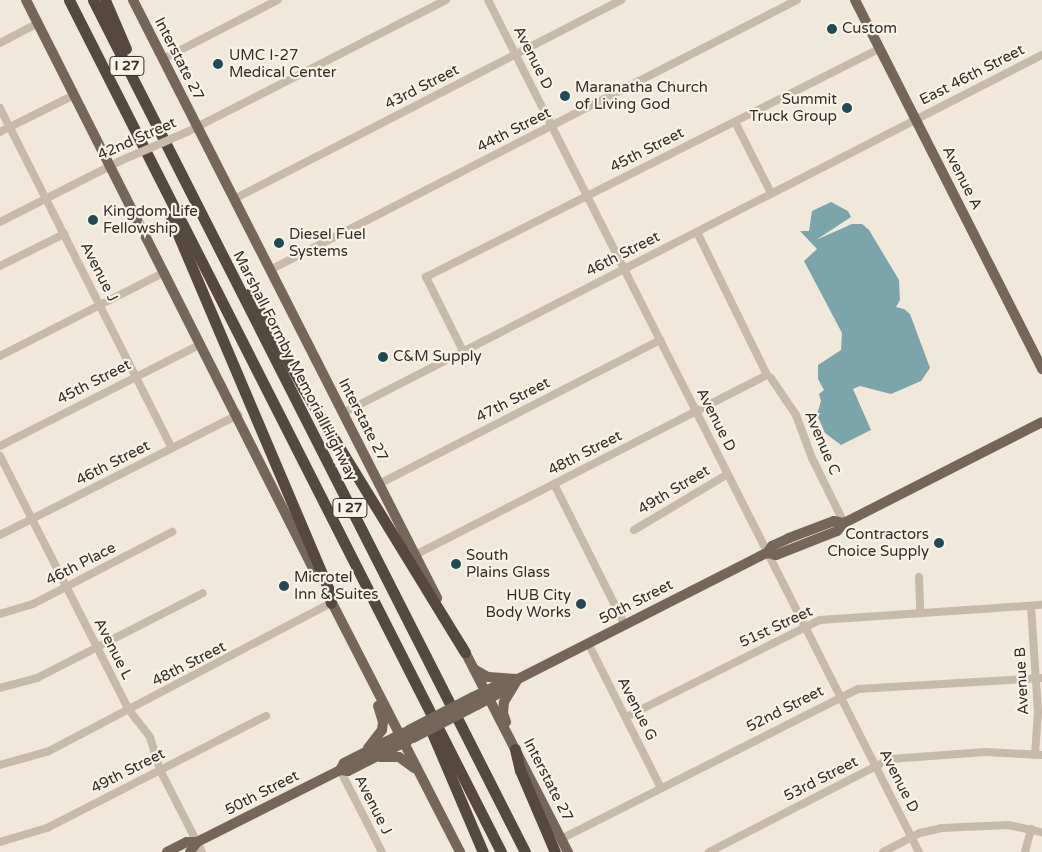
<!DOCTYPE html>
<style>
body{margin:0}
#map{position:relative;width:1042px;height:852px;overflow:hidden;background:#f0e8db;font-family:"Varela Round",sans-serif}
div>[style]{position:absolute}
.water>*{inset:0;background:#7ca4ab}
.minor>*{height:8px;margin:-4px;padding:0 4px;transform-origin:4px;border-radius:4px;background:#c7baa8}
.major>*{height:10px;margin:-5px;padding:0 5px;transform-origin:5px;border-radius:5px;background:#76665a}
.highway>*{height:11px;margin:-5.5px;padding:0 5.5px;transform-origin:5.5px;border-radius:5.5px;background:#55483f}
.minor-bridge>*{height:8px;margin:-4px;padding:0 4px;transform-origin:4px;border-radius:4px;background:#c7baa8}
.major-bridge>*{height:10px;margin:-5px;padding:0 5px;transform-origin:5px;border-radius:5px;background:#76665a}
.dots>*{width:14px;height:14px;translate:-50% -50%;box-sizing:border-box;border:2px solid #f8f2e7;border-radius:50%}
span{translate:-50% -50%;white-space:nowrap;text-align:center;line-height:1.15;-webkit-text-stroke:4.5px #f8f2e7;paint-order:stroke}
.shield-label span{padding:1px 4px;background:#f8f2e7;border:1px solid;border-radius:4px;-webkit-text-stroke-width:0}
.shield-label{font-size:14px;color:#352d28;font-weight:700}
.poi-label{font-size:15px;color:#352d28}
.left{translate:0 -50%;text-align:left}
.right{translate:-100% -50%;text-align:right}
.street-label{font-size:15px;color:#352d28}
</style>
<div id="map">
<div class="water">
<div style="clip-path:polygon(831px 202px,848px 211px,851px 217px,816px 240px,852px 224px,862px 224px,869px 230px,899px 280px,900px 300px,896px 307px,904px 309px,910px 314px,930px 368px,921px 381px,891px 394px,860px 386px,853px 389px,871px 430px,841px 445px,825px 433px,817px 415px,821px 401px,819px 394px,824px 390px,818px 379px,818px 365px,841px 350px,842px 333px,804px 261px,817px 249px,800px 231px,809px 231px,812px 211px)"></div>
</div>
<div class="minor">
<div style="left:488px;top:0;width:955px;rotate:63.17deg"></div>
<div style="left:0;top:43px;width:43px;rotate:-27.8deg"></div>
<div style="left:163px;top:59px;width:129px;rotate:-27.2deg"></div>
<div style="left:0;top:108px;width:381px;rotate:63.2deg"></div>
<div style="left:735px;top:122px;width:80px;rotate:63.1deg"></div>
<div style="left:0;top:132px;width:83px;rotate:-26.6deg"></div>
<div style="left:187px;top:132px;width:291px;rotate:-27deg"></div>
<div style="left:234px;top:199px;width:436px;rotate:-27.2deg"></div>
<div style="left:0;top:222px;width:135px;rotate:-26.9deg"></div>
<div style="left:0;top:266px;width:72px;rotate:-26.6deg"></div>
<div style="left:270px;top:270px;width:592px;rotate:-27.13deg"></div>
<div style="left:463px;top:351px;width:83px;rotate:-116.6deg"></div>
<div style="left:426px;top:277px;width:507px;rotate:-26.72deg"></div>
<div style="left:0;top:356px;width:185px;rotate:-27deg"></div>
<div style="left:771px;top:378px;width:45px;rotate:56deg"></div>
<div style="left:796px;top:415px;width:46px;rotate:69.6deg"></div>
<div style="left:812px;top:458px;width:72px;rotate:63.8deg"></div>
<div style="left:343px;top:413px;width:785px;rotate:-27.12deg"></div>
<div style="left:0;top:446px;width:225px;rotate:-26.9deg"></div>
<div style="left:0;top:456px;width:285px;rotate:63.1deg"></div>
<div style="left:129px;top:710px;width:34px;rotate:52deg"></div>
<div style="left:150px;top:737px;width:34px;rotate:73deg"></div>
<div style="left:160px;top:770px;width:92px;rotate:62.9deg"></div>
<div style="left:379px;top:484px;width:316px;rotate:-27.1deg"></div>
<div style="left:554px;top:484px;width:158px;rotate:63.3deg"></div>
<div style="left:634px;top:530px;width:109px;rotate:-30.8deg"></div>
<div style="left:0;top:535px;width:267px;rotate:-26.8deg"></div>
<div style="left:415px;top:555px;width:395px;rotate:-27.1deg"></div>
<div style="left:767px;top:375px;width:159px;rotate:-116.1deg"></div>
<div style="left:919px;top:577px;width:36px;rotate:88deg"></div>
<div style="left:1031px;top:606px;width:105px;rotate:86.2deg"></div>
<div style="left:1038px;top:711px;width:44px;rotate:93.9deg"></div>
<div style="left:0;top:614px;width:34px;rotate:-17deg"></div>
<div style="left:33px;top:604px;width:157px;rotate:-27.4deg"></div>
<div style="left:588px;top:643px;width:162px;rotate:63.3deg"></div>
<div style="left:0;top:688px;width:38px;rotate:-15deg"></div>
<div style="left:37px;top:678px;width:186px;rotate:-27.1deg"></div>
<div style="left:626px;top:717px;width:217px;rotate:-26.6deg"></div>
<div style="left:820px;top:620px;width:223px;rotate:-3.9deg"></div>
<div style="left:0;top:765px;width:51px;rotate:-15.9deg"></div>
<div style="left:49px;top:751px;width:318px;rotate:-27.7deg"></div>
<div style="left:340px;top:770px;width:92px;rotate:62.9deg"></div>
<div style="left:561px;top:839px;width:333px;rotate:-26.8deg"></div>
<div style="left:858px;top:689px;width:184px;rotate:-3.4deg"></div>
<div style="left:0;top:842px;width:49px;rotate:-16.6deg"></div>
<div style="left:47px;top:828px;width:246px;rotate:-27.1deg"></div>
<div style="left:709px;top:852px;width:203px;rotate:-27.2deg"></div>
<div style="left:890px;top:759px;width:96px;rotate:-4.2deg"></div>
<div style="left:986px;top:752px;width:56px;rotate:3.1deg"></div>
<div style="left:883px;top:852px;width:42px;rotate:-27.2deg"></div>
<div style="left:920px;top:833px;width:23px;rotate:-13deg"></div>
<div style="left:942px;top:828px;width:66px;rotate:-2.6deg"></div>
<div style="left:1008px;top:825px;width:35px;rotate:12deg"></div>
<div style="left:1025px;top:852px;width:24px;rotate:-75deg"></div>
</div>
<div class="major">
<div style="left:26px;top:0;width:648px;rotate:63.2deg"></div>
<div style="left:133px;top:0;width:671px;rotate:63.05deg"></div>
<div style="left:855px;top:0;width:414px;rotate:63.1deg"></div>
<div style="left:767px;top:553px;width:9px;rotate:-54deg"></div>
<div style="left:772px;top:546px;width:19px;rotate:-25deg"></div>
<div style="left:789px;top:538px;width:48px;rotate:-20.7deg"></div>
<div style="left:834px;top:521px;width:10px;rotate:11deg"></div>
<div style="left:329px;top:597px;width:287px;rotate:62.8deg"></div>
<div style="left:462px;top:646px;width:232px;rotate:62.8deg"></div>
<div style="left:474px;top:669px;width:16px;rotate:30deg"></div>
<div style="left:488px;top:677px;width:30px;rotate:4deg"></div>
<div style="left:473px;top:697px;width:39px;rotate:-26deg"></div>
<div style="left:477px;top:705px;width:40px;rotate:-28deg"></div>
<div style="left:506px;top:722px;width:9px;rotate:-108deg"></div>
<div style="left:503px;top:713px;width:11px;rotate:-85deg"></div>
<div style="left:504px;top:702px;width:27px;rotate:-59deg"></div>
<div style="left:518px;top:679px;width:271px;rotate:-26.9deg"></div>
<div style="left:760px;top:556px;width:8px;rotate:-23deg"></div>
<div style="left:767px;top:553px;width:9px;rotate:13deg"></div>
<div style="left:776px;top:555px;width:66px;rotate:-21.5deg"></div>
<div style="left:837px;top:531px;width:11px;rotate:-49deg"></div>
<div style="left:844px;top:523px;width:222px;rotate:-27deg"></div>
<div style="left:368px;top:748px;width:23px;rotate:-52deg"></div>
<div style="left:382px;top:730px;width:8px;rotate:-83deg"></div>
<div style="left:383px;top:722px;width:17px;rotate:-107deg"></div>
<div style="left:380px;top:757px;width:19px"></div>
<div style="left:399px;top:757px;width:19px;rotate:36deg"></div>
<div style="left:340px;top:770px;width:8px;rotate:7deg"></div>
<div style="left:348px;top:771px;width:68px;rotate:-26.9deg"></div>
<div style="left:167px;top:852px;width:22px;rotate:-27deg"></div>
<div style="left:187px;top:842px;width:10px"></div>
<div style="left:190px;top:852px;width:12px;rotate:-55deg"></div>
<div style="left:197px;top:842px;width:160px;rotate:-26.7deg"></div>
<div style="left:340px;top:770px;width:8px;rotate:-60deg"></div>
<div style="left:344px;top:763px;width:68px;rotate:-26.9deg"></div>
</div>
<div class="highway">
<div style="left:69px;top:0;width:955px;rotate:63.11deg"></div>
<div style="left:93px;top:0;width:955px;rotate:63.11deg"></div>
<div style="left:105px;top:0;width:53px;rotate:66.8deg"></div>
<div style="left:171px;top:218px;width:402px;rotate:67deg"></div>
<div style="left:328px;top:588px;width:15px;rotate:79deg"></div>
<div style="left:250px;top:293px;width:109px;rotate:60.8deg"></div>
<div style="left:303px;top:388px;width:310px;rotate:58.5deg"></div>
<div style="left:427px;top:721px;width:142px;rotate:66.9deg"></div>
<div style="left:515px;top:749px;width:22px;rotate:77deg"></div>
<div style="left:520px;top:770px;width:89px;rotate:66.9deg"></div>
</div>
<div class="minor-bridge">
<div style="left:120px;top:161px;width:73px;rotate:-23.4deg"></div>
</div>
<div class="major-bridge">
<div style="left:409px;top:730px;width:72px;rotate:-27.3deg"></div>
<div style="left:413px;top:738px;width:72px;rotate:-27.3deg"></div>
</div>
<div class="dots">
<div style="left:832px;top:29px;background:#204b53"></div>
<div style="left:218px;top:64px;background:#204b53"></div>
<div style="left:565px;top:96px;background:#204b53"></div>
<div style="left:847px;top:108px;background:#204b53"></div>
<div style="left:93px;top:220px;background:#204b53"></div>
<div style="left:279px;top:243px;background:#204b53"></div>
<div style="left:383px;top:357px;background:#204b53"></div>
<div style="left:939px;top:543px;background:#204b53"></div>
<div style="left:456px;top:564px;background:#204b53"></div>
<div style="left:284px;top:586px;background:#204b53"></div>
<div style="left:581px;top:604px;background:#204b53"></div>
</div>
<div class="shield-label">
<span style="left:127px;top:66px">I 27</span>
<span style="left:350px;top:508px">I 27</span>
</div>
<div class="poi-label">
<span class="left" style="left:842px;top:29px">Custom</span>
<span class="left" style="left:229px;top:64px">UMC I-27<br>Medical Center</span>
<span class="left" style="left:575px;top:96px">Maranatha Church<br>of Living God</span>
<span class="right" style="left:837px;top:108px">Summit<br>Truck Group</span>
<span class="left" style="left:103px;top:220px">Kingdom Life<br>Fellowship</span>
<span class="left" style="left:289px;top:243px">Diesel Fuel<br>Systems</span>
<span class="left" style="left:393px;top:357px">C&amp;M Supply</span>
<span class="right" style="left:929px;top:543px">Contractors<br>Choice Supply</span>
<span class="left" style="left:466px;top:564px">South<br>Plains Glass</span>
<span class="left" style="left:294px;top:586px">Microtel<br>Inn &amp; Suites</span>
<span class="right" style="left:571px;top:604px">HUB City<br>Body Works</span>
</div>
<div class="street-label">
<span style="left:533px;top:58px;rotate:63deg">Avenue D</span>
<span style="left:179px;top:59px;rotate:63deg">Interstate 27</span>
<span style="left:972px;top:75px;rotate:-27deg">East 46th Street</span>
<span style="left:422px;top:87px;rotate:-27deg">43rd Street</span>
<span style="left:514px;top:130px;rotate:-27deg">44th Street</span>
<span style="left:137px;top:139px;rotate:-24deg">42nd Street</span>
<span style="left:647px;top:150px;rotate:-27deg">45th Street</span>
<span style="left:962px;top:178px;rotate:63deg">Avenue A</span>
<span style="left:623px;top:254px;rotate:-27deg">46th Street</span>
<span style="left:99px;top:272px;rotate:63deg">Avenue J</span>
<span style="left:295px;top:366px;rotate:63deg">Marshall Formby Memorial Highway</span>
<span style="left:94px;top:382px;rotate:-27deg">45th Street</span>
<span style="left:513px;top:400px;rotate:-27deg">47th Street</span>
<span style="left:363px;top:420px;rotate:63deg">Interstate 27</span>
<span style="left:716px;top:420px;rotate:63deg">Avenue D</span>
<span style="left:822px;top:443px;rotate:67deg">Avenue C</span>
<span style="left:585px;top:453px;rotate:-27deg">48th Street</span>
<span style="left:113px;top:463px;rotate:-27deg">46th Street</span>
<span style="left:674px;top:490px;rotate:-31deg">49th Street</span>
<span style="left:81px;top:564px;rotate:-27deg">46th Place</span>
<span style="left:636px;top:602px;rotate:-27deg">50th Street</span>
<span style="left:776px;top:627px;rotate:-25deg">51st Street</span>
<span style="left:113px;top:649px;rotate:63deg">Avenue L</span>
<span style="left:189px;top:664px;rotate:-27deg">48th Street</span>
<span style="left:1022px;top:681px;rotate:-93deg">Avenue B</span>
<span style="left:637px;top:709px;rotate:63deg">Avenue G</span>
<span style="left:785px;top:709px;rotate:-27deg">52nd Street</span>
<span style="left:128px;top:771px;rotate:-27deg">49th Street</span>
<span style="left:821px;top:779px;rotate:-27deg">53rd Street</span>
<span style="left:548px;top:780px;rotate:63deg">Interstate 27</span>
<span style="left:899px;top:781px;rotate:63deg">Avenue D</span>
<span style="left:262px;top:793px;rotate:-27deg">50th Street</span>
<span style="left:373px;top:805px;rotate:63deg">Avenue J</span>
</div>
</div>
